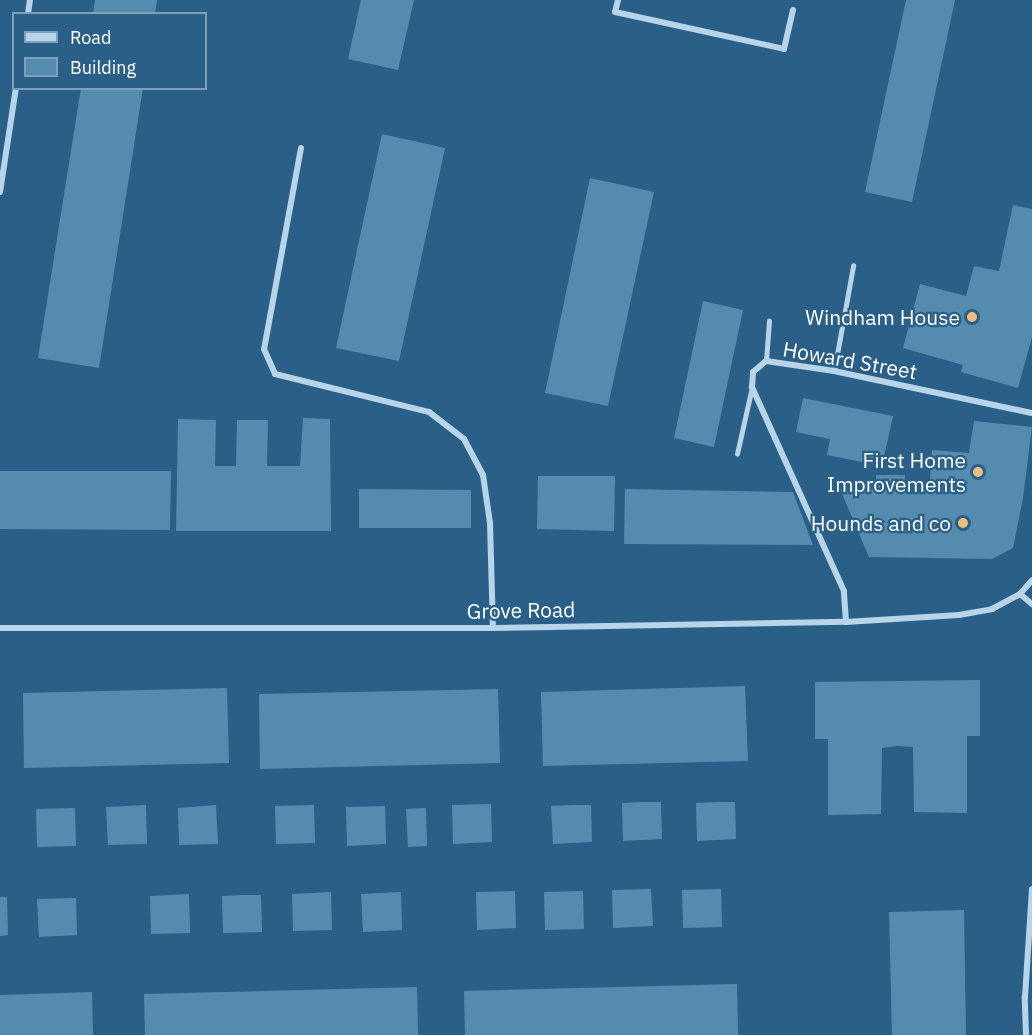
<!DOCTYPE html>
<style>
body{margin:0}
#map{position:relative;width:1032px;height:1035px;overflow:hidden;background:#2a6087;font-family:"IBM Plex Sans",sans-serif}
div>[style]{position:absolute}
.building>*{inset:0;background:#568bb0}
.lane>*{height:4.5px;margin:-2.25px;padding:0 2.25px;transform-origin:2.25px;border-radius:2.25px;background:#b7d4e8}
.street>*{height:6px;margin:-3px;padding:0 3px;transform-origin:3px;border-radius:3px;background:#b7d4e8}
.dots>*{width:16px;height:16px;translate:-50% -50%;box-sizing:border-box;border:3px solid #2a6087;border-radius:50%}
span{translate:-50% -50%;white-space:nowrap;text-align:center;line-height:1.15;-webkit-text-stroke:4.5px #2a6087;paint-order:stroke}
.poi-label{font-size:21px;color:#fff}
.right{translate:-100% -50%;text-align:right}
.street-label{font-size:21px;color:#fff}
.legend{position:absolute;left:12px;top:12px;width:195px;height:78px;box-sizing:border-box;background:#2a6087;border:2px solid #7fa0b7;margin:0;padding:8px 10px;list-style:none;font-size:18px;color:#fff}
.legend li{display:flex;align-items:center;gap:12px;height:30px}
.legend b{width:30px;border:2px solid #7fa0b7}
</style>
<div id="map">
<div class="building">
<div style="clip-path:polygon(95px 0,157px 0,155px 14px,93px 14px)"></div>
<div style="clip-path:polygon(361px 0,414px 0,398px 70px,348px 59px)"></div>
<div style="clip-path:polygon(906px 0,955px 0,912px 202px,865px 192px)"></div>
<div style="clip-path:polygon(81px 88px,143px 88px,99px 368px,38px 358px)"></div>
<div style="clip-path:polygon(382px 134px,445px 148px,399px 361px,336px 348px)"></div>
<div style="clip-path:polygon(590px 178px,654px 192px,608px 406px,545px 393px)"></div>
<div style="clip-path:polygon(1013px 205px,1032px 209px,1032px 337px,1018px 388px,961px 372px,963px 365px,903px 348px,920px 284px,966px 296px,974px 266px,999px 271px)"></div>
<div style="clip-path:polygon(703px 301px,743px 310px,714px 447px,674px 438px)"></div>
<div style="clip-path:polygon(803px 398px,893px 416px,882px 466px,827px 455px,830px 439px,796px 432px)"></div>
<div style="clip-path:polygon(303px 418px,330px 419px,331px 531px,176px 531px,178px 419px,216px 420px,215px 466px,236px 466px,237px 420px,268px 420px,267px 466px,300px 466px)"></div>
<div style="clip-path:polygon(974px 421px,1032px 427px,1023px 498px,1013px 548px,992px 559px,869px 557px,840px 489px,876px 489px,876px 475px,905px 475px,904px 492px,929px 492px,932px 450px,969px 453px)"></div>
<div style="clip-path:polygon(0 471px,171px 471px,170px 530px,0 529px)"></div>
<div style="clip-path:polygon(538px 476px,615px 476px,614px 531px,537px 529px)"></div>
<div style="clip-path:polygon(359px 489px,471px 490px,471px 528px,359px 528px)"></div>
<div style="clip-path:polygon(625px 489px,793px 492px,813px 545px,624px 544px)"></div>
<div style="clip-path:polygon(980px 680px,980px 736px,967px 736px,967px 813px,914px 812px,913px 747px,897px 746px,882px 748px,881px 814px,828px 815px,828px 739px,815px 739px,815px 682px)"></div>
<div style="clip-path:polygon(745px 686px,748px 761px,543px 766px,541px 692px)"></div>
<div style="clip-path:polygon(227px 688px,229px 763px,24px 768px,23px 693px)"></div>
<div style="clip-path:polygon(498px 689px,500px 763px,260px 769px,259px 694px)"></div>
<div style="clip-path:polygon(641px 802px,661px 802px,662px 839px,623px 841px,622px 803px)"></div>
<div style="clip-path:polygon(716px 802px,735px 802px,736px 839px,697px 841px,696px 803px)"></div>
<div style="clip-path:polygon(491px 804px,492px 842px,453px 844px,452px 805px)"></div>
<div style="clip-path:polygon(146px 805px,147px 844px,108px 845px,106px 807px)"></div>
<div style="clip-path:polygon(216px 805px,218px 844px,179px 845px,178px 808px)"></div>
<div style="clip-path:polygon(314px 805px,315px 843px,276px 844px,275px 806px)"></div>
<div style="clip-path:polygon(572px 805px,591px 805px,592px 842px,553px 844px,551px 806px)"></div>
<div style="clip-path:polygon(385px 806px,386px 844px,347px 846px,346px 807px)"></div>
<div style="clip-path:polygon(75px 808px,76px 846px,37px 847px,36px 809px)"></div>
<div style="clip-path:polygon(426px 808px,427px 846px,408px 847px,406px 809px)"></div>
<div style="clip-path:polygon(651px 889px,653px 926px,613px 928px,612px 890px)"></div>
<div style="clip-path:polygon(721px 889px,722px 927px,683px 928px,682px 890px)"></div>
<div style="clip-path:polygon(515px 891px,516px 928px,477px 930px,476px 892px)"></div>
<div style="clip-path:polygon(583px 891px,584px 929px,545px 930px,544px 892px)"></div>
<div style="clip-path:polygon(331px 892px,332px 930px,293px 931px,292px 894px)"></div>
<div style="clip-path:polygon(401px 892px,402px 930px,363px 932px,361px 894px)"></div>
<div style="clip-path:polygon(189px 894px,190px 933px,151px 934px,150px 896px)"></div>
<div style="clip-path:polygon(242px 895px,261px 895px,262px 932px,223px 933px,222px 896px)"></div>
<div style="clip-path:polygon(0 897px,7px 897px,8px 935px,0 936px)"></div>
<div style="clip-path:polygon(76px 898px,77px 935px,39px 937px,37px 899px)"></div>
<div style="clip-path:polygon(964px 910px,966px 1035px,892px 1035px,889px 912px)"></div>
<div style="clip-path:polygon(737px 984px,738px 1035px,465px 1035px,464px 991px)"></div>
<div style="clip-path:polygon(417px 987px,418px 1035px,145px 1035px,144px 994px)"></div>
<div style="clip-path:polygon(92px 992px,93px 1035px,0 1035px,0 995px)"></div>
</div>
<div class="lane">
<div style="left:766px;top:361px;width:40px;rotate:-85.7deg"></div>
<div style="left:834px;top:371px;width:107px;rotate:-79.7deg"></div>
<div style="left:737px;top:454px;width:69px;rotate:-77.4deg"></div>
</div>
<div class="street">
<div style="left:618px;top:0;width:12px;rotate:104deg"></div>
<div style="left:615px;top:12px;width:173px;rotate:12.3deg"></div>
<div style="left:784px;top:49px;width:40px;rotate:-77deg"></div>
<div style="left:28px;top:14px;width:14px;rotate:-82deg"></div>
<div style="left:301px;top:148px;width:204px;rotate:100.4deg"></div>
<div style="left:264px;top:349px;width:27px;rotate:66deg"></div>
<div style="left:275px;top:374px;width:159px;rotate:13.9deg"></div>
<div style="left:429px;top:412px;width:44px;rotate:37.6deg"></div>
<div style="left:464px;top:439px;width:41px;rotate:62.2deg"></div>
<div style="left:483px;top:475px;width:49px;rotate:81.7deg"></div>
<div style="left:490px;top:523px;width:105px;rotate:88.4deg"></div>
<div style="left:0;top:192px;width:105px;rotate:-81.3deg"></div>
<div style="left:1020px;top:594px;width:16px;rotate:40deg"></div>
<div style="left:846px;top:622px;width:31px;rotate:-94deg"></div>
<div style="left:844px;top:591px;width:224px;rotate:-114.3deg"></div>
<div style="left:752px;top:387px;width:15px;rotate:-86deg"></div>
<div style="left:753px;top:372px;width:17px;rotate:-40deg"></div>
<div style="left:766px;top:361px;width:69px;rotate:8.4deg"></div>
<div style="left:834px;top:371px;width:202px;rotate:12deg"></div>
<div style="left:0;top:628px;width:493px"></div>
<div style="left:493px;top:628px;width:353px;rotate:-1deg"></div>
<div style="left:846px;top:622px;width:113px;rotate:-3.5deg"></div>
<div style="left:959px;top:615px;width:34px;rotate:-10deg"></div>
<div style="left:992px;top:609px;width:32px;rotate:-28deg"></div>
<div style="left:1020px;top:594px;width:18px;rotate:-49deg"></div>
<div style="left:1026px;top:1035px;width:38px;rotate:-92deg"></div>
<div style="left:1025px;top:997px;width:108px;rotate:-86.3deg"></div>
</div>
<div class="dots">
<div style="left:972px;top:317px;background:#eebe7f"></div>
<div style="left:978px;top:472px;background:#eebe7f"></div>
<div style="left:963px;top:523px;background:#eebe7f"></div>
</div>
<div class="poi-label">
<span class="right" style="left:960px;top:317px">Windham House</span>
<span class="right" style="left:966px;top:472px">First Home<br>Improvements</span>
<span class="right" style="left:951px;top:523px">Hounds and co</span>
</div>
<div class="street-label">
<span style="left:850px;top:360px;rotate:10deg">Howard Street</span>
<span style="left:521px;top:610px;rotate:-1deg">Grove Road</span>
</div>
<ul class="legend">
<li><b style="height:8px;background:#b7d4e8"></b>Road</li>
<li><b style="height:16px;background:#568bb0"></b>Building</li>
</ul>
</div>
